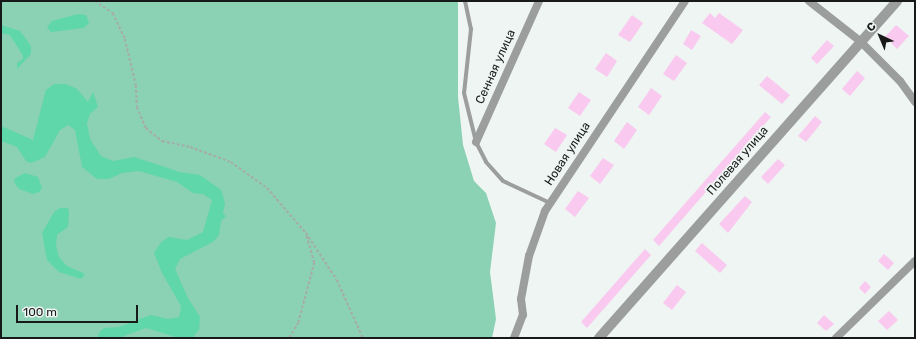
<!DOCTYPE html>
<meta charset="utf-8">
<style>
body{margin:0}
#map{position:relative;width:916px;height:339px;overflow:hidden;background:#eef5f2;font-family:Rubik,sans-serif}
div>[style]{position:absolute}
.green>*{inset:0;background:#8bd1b4}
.water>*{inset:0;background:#60d6ab}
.building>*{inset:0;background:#fac9ef}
.path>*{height:1.5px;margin-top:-0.75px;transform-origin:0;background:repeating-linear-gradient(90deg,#a6aca9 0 3px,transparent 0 5px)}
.service>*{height:4px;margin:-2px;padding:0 2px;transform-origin:2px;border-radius:2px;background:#9b9e9c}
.minor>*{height:8px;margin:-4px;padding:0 4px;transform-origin:4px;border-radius:4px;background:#9b9e9c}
.tertiary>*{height:10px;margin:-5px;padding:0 5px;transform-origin:5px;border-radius:5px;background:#9b9e9c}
span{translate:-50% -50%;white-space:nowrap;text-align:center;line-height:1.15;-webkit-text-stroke:4px #eef5f2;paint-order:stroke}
.street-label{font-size:12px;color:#171a18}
.frame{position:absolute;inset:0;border:2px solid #171a18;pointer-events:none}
.north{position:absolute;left:860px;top:16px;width:40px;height:40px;-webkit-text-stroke:3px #eef5f2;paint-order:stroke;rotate:316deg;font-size:11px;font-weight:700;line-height:16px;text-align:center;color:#171a18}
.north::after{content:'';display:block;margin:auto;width:14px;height:18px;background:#171a18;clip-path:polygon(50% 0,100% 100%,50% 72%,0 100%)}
.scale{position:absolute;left:16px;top:305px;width:122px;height:18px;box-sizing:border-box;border:2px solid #171a18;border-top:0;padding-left:5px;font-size:12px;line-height:14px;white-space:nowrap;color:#171a18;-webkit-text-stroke:3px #eef5f2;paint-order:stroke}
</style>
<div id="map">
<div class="green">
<div style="clip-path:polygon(1px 1px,458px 1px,458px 97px,463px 145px,474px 181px,486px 193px,496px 223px,490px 272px,496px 319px,492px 338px,1px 338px)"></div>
</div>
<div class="water">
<div style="clip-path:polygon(78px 14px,86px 15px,89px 23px,84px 28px,51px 32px,47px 27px,52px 21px)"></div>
<div style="clip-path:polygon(1px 25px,20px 31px,31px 46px,31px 54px,17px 69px,17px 63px,23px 59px,23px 56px,10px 35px,1px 33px)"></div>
<div style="clip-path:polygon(54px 84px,66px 84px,77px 89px,88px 102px,93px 92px,98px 107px,90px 114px,87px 123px,90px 139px,101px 156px,113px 161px,134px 157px,180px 172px,200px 175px,221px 190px,225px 203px,223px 214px,226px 216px,221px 221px,219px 235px,213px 242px,180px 259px,175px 269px,188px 298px,200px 317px,199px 330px,192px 338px,179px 338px,146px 328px,118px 338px,97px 338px,101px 330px,105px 328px,119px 327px,151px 315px,168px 319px,179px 317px,181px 306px,162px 273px,154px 253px,161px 242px,169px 237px,187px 240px,203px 232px,212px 200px,203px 194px,193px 193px,177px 182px,139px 171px,122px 173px,109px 179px,97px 179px,82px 167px,75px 130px,68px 125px,60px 130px,45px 157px,31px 163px,26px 161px,17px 147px,1px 141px,1px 126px,33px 140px,44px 97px,46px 90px)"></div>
<div style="clip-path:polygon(25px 173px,38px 177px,42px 188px,39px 192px,33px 194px,19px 189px,14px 182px,15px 178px)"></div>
<div style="clip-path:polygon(60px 208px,68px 208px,69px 212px,68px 227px,57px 235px,56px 246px,59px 257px,67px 266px,83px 273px,85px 275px,81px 279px,59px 272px,47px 260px,42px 233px,54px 212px)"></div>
</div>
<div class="building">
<div style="clip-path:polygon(710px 13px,715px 18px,719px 13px,743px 30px,732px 44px,702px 23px)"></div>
<div style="clip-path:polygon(632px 15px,643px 23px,630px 42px,618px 35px)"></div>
<div style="clip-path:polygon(896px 25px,909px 36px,897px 49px,885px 37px)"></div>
<div style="clip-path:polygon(691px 30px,701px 36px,692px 50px,683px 44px)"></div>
<div style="clip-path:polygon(827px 40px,834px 46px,817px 64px,811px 58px)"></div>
<div style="clip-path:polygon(606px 53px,617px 61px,607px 77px,595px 69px)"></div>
<div style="clip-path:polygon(676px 55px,687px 63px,674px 81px,663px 74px)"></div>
<div style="clip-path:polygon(857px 71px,865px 78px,850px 96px,842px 89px)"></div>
<div style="clip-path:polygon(767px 76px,790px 95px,782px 104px,759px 85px)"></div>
<div style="clip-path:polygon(651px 88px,662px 96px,649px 115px,638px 107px)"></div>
<div style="clip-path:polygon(579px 92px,591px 100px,580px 116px,568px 108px)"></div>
<div style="clip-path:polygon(765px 112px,771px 117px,659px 246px,653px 240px)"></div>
<div style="clip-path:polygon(815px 116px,822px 122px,806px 142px,798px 136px)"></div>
<div style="clip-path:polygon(627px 122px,637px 130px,624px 149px,614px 141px)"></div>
<div style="clip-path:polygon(555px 128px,567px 135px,556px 152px,544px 144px)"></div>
<div style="clip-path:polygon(603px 158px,614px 165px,600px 184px,590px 176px)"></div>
<div style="clip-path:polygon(778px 159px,785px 165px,768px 184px,761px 177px)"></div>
<div style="clip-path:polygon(578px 191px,589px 198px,575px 217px,565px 209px)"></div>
<div style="clip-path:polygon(745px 196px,752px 202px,728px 233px,719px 224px)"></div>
<div style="clip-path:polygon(702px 243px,727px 265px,720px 273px,695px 251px)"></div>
<div style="clip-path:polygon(645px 249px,651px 255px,587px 328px,581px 322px)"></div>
<div style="clip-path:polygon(884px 254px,894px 263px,888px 270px,878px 261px)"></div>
<div style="clip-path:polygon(865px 281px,871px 287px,865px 294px,859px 288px)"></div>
<div style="clip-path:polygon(677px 285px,686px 292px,672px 310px,663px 303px)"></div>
<div style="clip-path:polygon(889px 311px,898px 320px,887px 330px,878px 321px)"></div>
<div style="clip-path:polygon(824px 315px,834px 324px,826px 331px,817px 323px)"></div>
</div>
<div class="path">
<div style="left:95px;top:1px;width:22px;rotate:34deg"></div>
<div style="left:113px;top:13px;width:29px;rotate:65deg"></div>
<div style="left:125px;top:39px;width:47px;rotate:76.6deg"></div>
<div style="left:136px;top:85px;width:22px;rotate:87deg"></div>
<div style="left:137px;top:107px;width:23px;rotate:67deg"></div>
<div style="left:146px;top:128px;width:21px;rotate:39deg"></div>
<div style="left:162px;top:141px;width:29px;rotate:12deg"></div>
<div style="left:190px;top:147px;width:44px;rotate:20.1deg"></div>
<div style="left:231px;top:162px;width:44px;rotate:35.8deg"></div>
<div style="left:267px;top:188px;width:60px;rotate:49.1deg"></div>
<div style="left:306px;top:233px;width:56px;rotate:56.6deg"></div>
<div style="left:337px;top:280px;width:64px;rotate:65.9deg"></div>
<div style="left:289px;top:338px;width:17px;rotate:-59deg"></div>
<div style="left:298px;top:323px;width:62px;rotate:-75.1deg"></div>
<div style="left:314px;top:263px;width:29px;rotate:-106deg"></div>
</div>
<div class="service">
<div style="left:465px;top:1px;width:29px;rotate:78deg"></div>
<div style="left:471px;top:29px;width:64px;rotate:96.2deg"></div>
<div style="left:464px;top:93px;width:50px;rotate:76.2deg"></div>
<div style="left:476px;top:142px;width:22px;rotate:63deg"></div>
<div style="left:486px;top:162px;width:25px;rotate:48deg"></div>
<div style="left:503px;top:181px;width:52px;rotate:25.1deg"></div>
</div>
<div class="minor">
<div style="left:809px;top:1px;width:65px;rotate:38.1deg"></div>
<div style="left:860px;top:41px;width:57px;rotate:45deg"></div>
<div style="left:900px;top:81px;width:26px;rotate:54deg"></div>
<div style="left:476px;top:142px;width:154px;rotate:-65.9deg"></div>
<div style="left:514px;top:338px;width:25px;rotate:-69deg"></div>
<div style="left:523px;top:315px;width:16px;rotate:-97deg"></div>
<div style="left:521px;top:299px;width:44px;rotate:-79.5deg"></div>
<div style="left:529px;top:256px;width:48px;rotate:-70.4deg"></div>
<div style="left:545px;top:211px;width:252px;rotate:-56.3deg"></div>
<div style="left:836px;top:338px;width:110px;rotate:-44.3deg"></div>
</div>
<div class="tertiary">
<div style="left:599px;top:338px;width:450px;rotate:-48.5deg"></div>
</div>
<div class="street-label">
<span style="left:496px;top:67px;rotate:-66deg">Сенная улица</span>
<span style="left:568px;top:154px;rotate:-57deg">Новая улица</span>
<span style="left:738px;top:161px;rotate:-49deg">Полевая улица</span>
</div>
<div class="frame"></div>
<div class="north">С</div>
<div class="scale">100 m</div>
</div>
